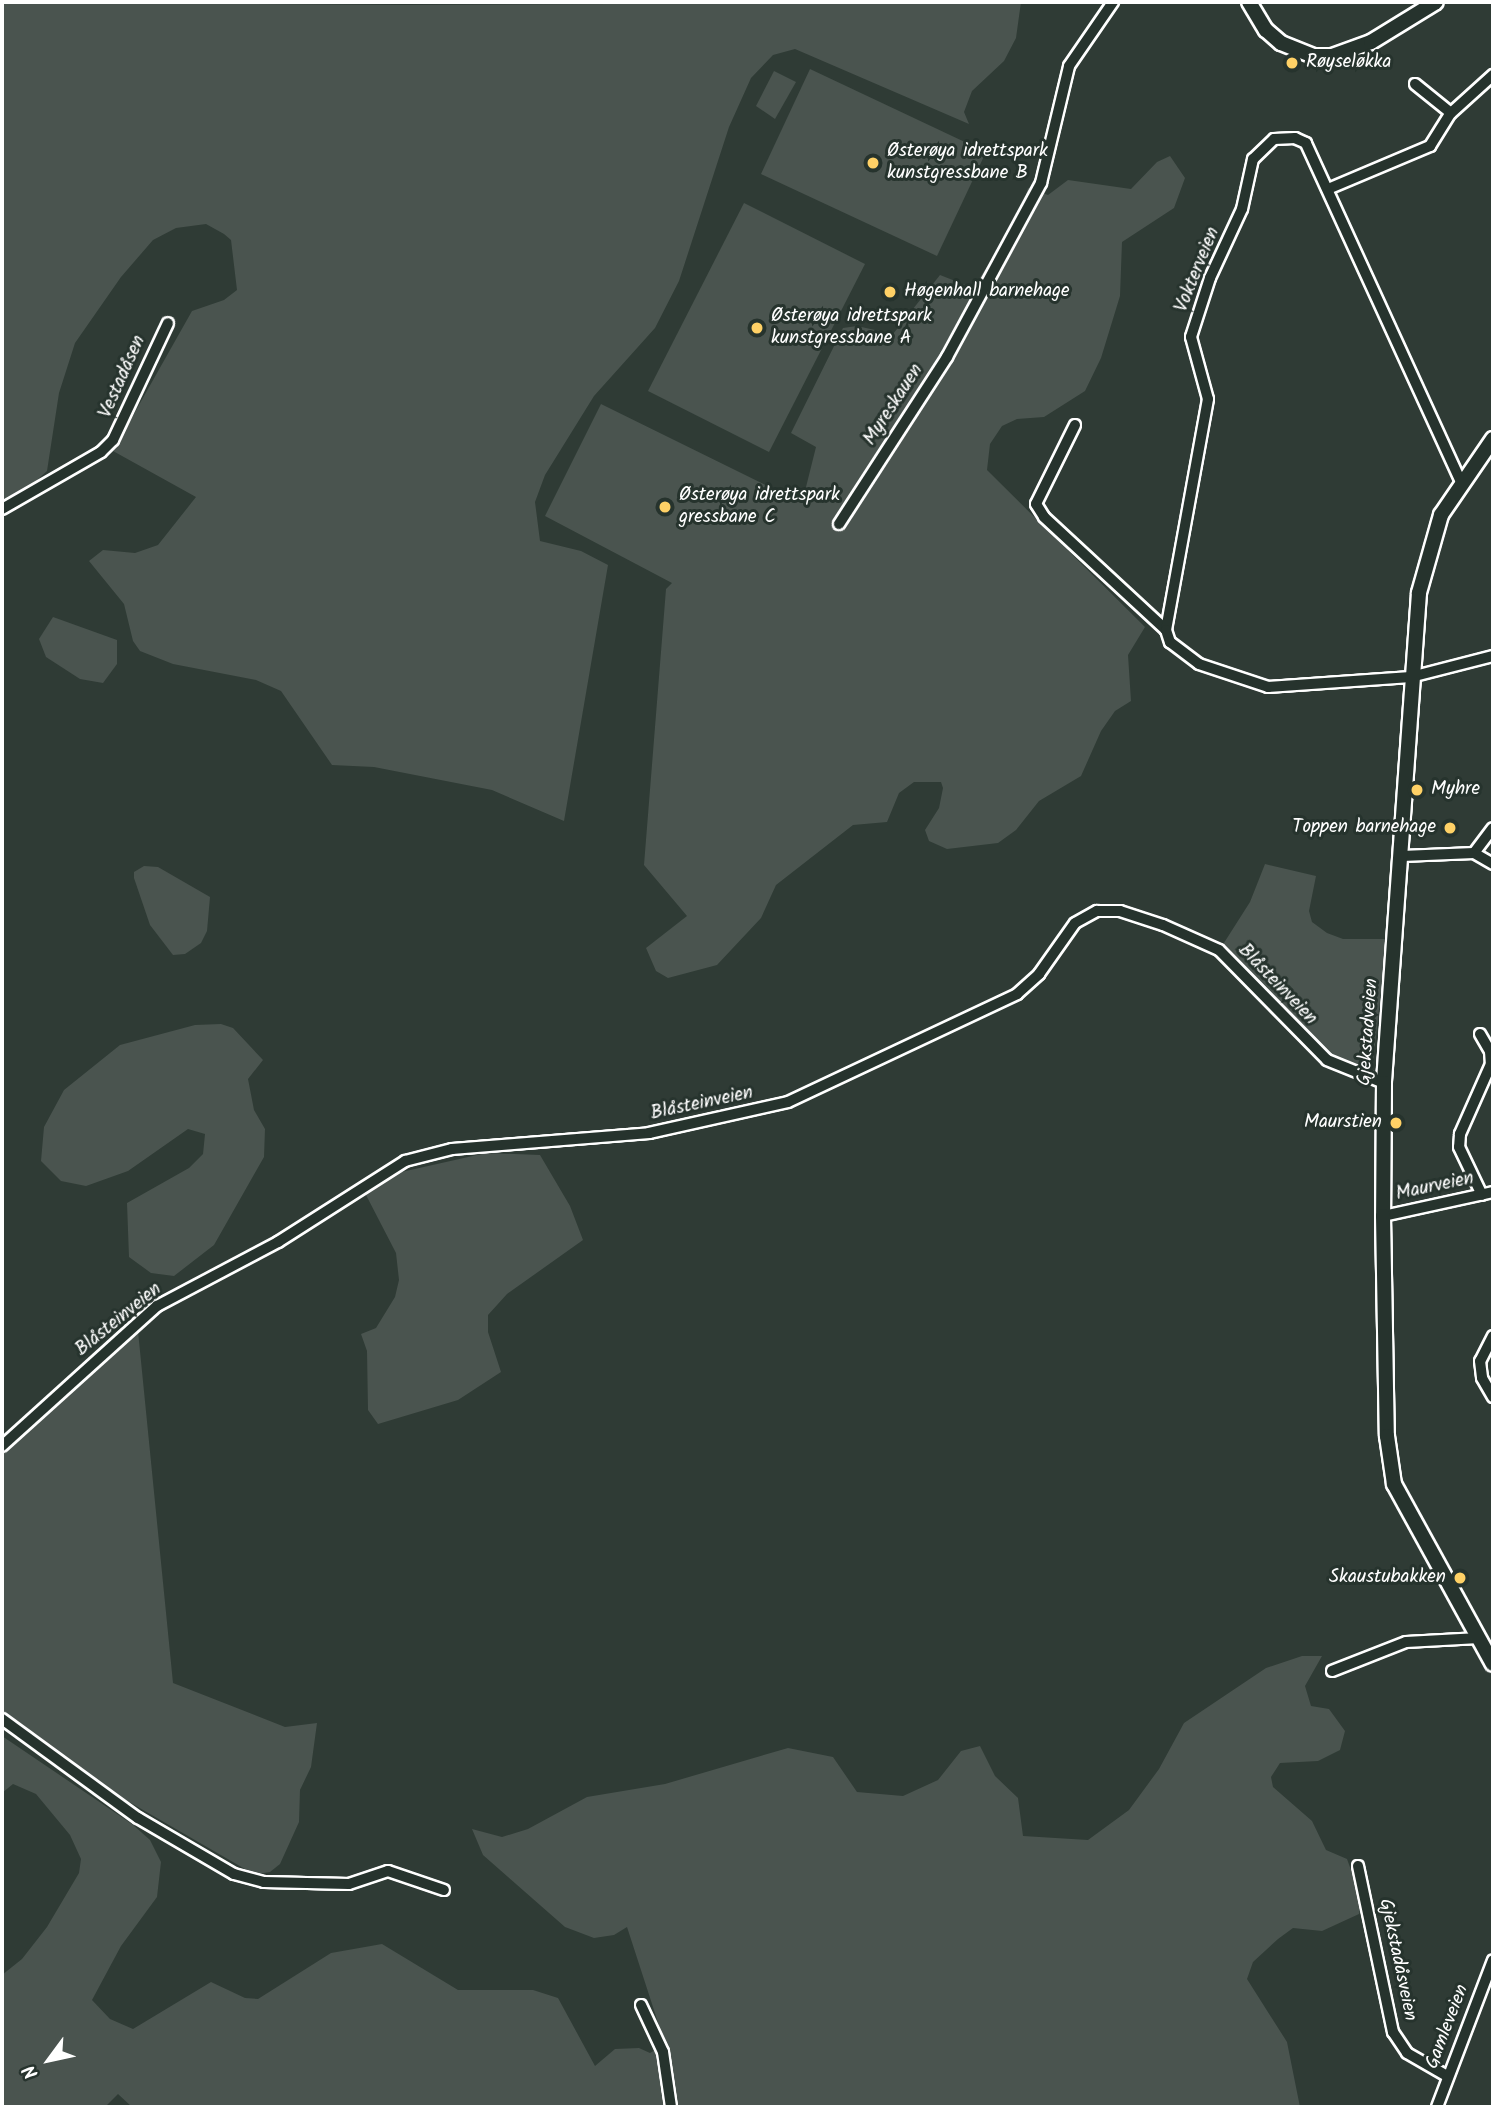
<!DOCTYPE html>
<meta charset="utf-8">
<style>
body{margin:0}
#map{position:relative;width:1495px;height:2109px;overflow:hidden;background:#2f3b35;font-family:Kalam,sans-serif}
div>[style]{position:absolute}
.green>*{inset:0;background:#4a544f}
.roads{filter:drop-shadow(2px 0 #fff) drop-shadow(-2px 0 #fff) drop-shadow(0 2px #fff) drop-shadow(0 -2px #fff)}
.minor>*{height:10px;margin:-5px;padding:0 5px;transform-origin:5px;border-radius:5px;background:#26332d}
.tertiary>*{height:14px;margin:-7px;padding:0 7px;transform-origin:7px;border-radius:7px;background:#26332d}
.dots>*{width:19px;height:19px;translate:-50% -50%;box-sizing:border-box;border:4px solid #26332d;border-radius:50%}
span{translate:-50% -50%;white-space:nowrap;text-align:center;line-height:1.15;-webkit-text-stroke:6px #26332d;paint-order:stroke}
.poi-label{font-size:19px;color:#fff}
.left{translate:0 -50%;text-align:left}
.right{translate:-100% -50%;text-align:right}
.street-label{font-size:19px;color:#fff}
.frame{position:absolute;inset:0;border:4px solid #fff;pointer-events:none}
.north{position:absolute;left:14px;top:2025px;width:70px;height:70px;-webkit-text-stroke:5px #26332d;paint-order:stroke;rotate:237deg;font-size:19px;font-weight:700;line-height:28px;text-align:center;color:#fff}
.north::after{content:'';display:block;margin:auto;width:24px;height:32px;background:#fff;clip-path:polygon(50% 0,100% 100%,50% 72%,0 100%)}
</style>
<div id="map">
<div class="green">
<div style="clip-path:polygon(2px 2px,404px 5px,1021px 2px,1016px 38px,1004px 61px,972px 91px,964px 112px,969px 124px,795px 49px,773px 55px,751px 78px,729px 127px,679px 281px,655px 328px,594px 396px,545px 475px,535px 502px,540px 541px,581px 551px,608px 565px,564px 821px,492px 790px,374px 767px,332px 765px,281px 691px,256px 680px,173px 664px,140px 651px,133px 641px,124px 604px,89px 561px,103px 550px,135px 553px,158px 545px,196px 497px,113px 451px,192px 311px,224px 300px,237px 290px,231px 240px,224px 234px,206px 224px,176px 228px,153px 240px,121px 277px,75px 343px,59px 393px,47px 471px,26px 490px,2px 502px)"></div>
<div style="clip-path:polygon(810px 69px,986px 152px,937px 256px,761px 174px)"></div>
<div style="clip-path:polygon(774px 71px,796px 82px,775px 119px,756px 106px)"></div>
<div style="clip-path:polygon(1170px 156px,1185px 178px,1174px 208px,1122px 242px,1120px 296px,1101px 358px,1085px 391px,1044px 417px,1017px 419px,1002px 426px,990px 444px,987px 470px,1145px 627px,1128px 655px,1131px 701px,1115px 711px,1101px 731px,1081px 776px,1039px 801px,1016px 830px,998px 843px,947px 849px,929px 841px,925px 830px,939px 808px,943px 788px,941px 782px,914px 782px,899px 793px,887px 822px,853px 825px,776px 885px,761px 918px,717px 965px,668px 978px,656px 971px,646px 948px,687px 916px,644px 865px,666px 589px,672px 583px,545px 516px,601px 404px,802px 503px,816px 447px,791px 433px,843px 328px,857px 326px,893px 334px,940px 275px,973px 288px,1019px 218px,1028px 188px,1048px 195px,1068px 180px,1131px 189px,1157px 162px)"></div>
<div style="clip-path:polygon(744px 203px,865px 264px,769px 452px,648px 391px)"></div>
<div style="clip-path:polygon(53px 617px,117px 640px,117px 664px,103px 683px,80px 679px,46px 657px,39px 639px)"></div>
<div style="clip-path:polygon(1265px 864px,1316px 876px,1309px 911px,1312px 922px,1327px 933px,1343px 939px,1387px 939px,1372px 1071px,1345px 1065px,1322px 1050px,1266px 986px,1222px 946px,1250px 902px)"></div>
<div style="clip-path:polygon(144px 866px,158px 867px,210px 897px,207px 931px,201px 943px,185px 954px,173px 955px,150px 925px,134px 878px,134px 872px)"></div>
<div style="clip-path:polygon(221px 1024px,233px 1028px,263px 1060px,248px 1079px,254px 1110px,265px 1129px,264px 1157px,214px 1245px,174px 1276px,151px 1273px,129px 1257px,127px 1203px,189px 1168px,203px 1154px,205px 1134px,188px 1129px,128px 1171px,86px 1186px,61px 1181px,41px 1161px,44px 1127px,64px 1090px,120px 1045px,195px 1025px)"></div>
<div style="clip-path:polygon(486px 1153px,540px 1155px,570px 1206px,583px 1240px,507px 1294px,488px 1315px,488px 1332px,501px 1372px,458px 1400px,378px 1424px,368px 1410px,367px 1351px,361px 1334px,376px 1328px,395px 1297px,399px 1280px,396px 1253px,366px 1195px,367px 1189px,397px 1173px)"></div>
<div style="clip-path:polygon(138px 1331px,173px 1683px,285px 1727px,317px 1723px,311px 1767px,300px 1790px,299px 1822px,280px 1864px,270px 1872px,258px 1874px,245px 1869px,112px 1792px,2px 1713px,2px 1455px)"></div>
<div style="clip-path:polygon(1302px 1656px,1322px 1656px,1305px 1686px,1311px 1706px,1329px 1709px,1345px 1731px,1340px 1750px,1318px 1761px,1280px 1763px,1271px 1777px,1273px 1787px,1312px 1821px,1326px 1850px,1347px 1859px,1362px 1900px,1359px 1914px,1322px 1931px,1293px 1928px,1278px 1939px,1253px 1962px,1247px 1979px,1287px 2042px,1300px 2107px,132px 2107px,118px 2094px,105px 2107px,2px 2107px,2px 1975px,22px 1959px,47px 1927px,79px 1873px,81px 1859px,70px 1835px,36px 1794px,13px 1784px,2px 1793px,2px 1736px,132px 1824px,150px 1840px,161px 1862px,157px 1897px,121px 1946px,92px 2000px,110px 2019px,133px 2029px,211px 1982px,245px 1998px,258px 1999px,331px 1953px,382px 1944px,458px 1990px,533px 1990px,558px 1998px,595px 2066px,615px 2049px,639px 2048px,650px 2053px,665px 2044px,627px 1927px,614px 1935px,594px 1938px,565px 1927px,483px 1855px,472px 1829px,502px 1837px,528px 1829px,587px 1797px,665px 1784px,788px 1748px,833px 1757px,857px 1792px,903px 1796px,938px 1780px,961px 1751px,980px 1746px,995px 1776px,1018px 1798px,1023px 1836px,1088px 1840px,1129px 1810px,1159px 1769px,1184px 1723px,1266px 1668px)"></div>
</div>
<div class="roads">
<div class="minor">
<div style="left:1415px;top:84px;width:46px;rotate:38.9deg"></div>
<div style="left:1328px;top:189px;width:111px;rotate:-22.9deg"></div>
<div style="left:1430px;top:146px;width:39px;rotate:-58deg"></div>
<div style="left:1451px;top:113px;width:57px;rotate:-42.1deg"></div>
<div style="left:1075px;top:425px;width:88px;rotate:116.3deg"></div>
<div style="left:1036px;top:504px;width:15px;rotate:58deg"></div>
<div style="left:1044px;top:517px;width:166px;rotate:42.8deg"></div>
<div style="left:1461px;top:482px;width:373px;rotate:-114.6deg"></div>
<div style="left:1306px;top:143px;width:12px;rotate:-156deg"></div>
<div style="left:1295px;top:138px;width:21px;rotate:177deg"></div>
<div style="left:1274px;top:139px;width:29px;rotate:136deg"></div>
<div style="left:1253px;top:159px;width:51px;rotate:102.4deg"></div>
<div style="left:1242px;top:209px;width:76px;rotate:114.9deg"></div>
<div style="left:1210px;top:278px;width:62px;rotate:107.9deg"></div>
<div style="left:1191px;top:337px;width:64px;rotate:74.7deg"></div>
<div style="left:1208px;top:399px;width:235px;rotate:100.3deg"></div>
<div style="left:1166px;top:630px;width:13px;rotate:72deg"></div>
<div style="left:1170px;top:642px;width:36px;rotate:37deg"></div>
<div style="left:1199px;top:664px;width:73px;rotate:18.4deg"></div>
<div style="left:1268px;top:687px;width:143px;rotate:-4deg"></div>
<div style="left:1411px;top:677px;width:85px;rotate:-14.4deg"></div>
<div style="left:2px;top:509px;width:114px;rotate:-29.9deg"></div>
<div style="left:101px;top:452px;width:17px;rotate:-45deg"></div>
<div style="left:113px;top:440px;width:129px;rotate:-64.8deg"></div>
<div style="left:839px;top:524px;width:199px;rotate:-57.1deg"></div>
<div style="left:947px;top:357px;width:198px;rotate:-61.6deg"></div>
<div style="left:1041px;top:183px;width:120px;rotate:-76.5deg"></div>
<div style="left:1069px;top:66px;width:78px;rotate:-55.5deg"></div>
<div style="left:1474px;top:853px;width:31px;rotate:-53deg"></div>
<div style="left:1402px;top:856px;width:72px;rotate:-2.4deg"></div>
<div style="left:1474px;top:853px;width:22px;rotate:30deg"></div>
<div style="left:1480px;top:1034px;width:20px;rotate:60deg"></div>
<div style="left:1490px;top:1051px;width:13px;rotate:86deg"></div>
<div style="left:1491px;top:1064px;width:77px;rotate:113.9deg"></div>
<div style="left:1460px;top:1134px;width:13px;rotate:94deg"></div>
<div style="left:1459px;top:1147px;width:53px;rotate:64.4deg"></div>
<div style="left:1383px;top:1216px;width:113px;rotate:-12.3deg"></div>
<div style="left:1493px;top:1336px;width:28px;rotate:117deg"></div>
<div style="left:1480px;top:1361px;width:17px;rotate:83deg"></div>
<div style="left:1482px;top:1378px;width:22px;rotate:60deg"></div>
<div style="left:2px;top:1446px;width:209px;rotate:-42.1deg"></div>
<div style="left:157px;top:1306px;width:137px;rotate:-27.9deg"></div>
<div style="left:278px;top:1242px;width:151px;rotate:-32.5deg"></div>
<div style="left:405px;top:1161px;width:49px;rotate:-14.3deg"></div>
<div style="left:452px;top:1149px;width:198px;rotate:-4.6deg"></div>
<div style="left:649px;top:1133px;width:142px;rotate:-12.6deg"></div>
<div style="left:788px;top:1102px;width:253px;rotate:-25.2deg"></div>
<div style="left:1017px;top:994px;width:30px;rotate:-42deg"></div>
<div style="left:1039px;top:974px;width:62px;rotate:-54.8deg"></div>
<div style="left:1075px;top:923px;width:25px;rotate:-29deg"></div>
<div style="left:1097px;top:911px;width:23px"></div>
<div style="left:1120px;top:911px;width:45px;rotate:18deg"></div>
<div style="left:1163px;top:925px;width:61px;rotate:24.1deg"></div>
<div style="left:1219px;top:950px;width:154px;rotate:45.5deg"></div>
<div style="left:1327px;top:1060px;width:61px;rotate:22deg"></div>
<div style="left:1332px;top:1671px;width:79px;rotate:-21.4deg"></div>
<div style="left:1406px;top:1642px;width:73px;rotate:-3.1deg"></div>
<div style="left:2px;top:1719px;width:168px;rotate:36.1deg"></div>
<div style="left:138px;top:1818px;width:111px;rotate:30.3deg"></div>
<div style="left:234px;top:1874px;width:31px;rotate:15deg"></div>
<div style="left:264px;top:1882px;width:85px;rotate:1.3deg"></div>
<div style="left:349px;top:1884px;width:41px;rotate:-18.4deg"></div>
<div style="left:388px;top:1871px;width:59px;rotate:18.7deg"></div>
<div style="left:1358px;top:1866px;width:170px;rotate:78.1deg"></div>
<div style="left:1393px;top:2032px;width:25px;rotate:56deg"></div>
<div style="left:1407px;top:2053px;width:46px;rotate:29.9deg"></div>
<div style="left:641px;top:2005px;width:52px;rotate:64.9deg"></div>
<div style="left:663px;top:2052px;width:56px;rotate:81.7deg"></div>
<div style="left:1437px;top:2107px;width:157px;rotate:-69.1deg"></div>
</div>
<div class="tertiary">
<div style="left:1249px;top:2px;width:33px;rotate:59deg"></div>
<div style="left:1266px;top:30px;width:20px;rotate:41deg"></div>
<div style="left:1281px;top:43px;width:35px;rotate:22deg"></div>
<div style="left:1314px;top:56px;width:18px"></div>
<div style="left:1332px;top:56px;width:41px;rotate:-19.7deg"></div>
<div style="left:1371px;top:42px;width:76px;rotate:-31.6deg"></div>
<div style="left:1493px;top:439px;width:92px;rotate:124.4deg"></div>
<div style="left:1441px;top:515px;width:81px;rotate:105.8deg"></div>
<div style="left:1419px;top:593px;width:491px;rotate:94.1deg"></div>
<div style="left:1384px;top:1083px;width:133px;rotate:90.4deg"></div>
<div style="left:1383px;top:1216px;width:220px;rotate:89deg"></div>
<div style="left:1387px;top:1436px;width:49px;rotate:81.7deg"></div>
<div style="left:1394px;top:1484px;width:205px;rotate:61.2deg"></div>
</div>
</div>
<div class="dots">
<div style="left:1292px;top:63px;background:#ffd166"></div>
<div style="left:873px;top:163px;background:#ffd166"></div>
<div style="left:890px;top:292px;background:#ffd166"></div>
<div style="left:757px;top:328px;background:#ffd166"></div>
<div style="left:665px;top:507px;background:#ffd166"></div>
<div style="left:1417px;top:790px;background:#ffd166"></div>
<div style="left:1450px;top:828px;background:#ffd166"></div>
<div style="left:1396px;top:1123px;background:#ffd166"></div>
<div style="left:1460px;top:1578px;background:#ffd166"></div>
</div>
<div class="poi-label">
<span class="left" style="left:1306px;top:63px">Røyseløkka</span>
<span class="left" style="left:887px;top:163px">Østerøya idrettspark<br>kunstgressbane B</span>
<span class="left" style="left:904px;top:292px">Høgenhall barnehage</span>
<span class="left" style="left:771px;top:328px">Østerøya idrettspark<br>kunstgressbane A</span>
<span class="left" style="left:679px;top:507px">Østerøya idrettspark<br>gressbane C</span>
<span class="left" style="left:1431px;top:790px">Myhre</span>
<span class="right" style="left:1436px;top:828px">Toppen barnehage</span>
<span class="right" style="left:1382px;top:1123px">Maurstien</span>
<span class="right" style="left:1446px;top:1578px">Skaustubakken</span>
</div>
<div class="street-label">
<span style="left:1198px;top:270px;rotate:-68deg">Vokterveien</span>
<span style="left:123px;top:377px;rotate:-66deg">Vestadåsen</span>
<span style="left:894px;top:405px;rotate:-57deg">Myreskauen</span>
<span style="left:1277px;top:985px;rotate:46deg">Blåsteinveien</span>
<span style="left:1369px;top:1032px;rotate:-86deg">Gjekstadveien</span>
<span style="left:702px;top:1104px;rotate:-12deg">Blåsteinveien</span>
<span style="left:1435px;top:1187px;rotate:-12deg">Maurveien</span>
<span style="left:119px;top:1320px;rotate:-39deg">Blåsteinveien</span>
<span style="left:1397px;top:1960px;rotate:78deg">Gjekstadåsveien</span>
<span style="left:1448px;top:2027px;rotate:-69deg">Gamleveien</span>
</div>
<div class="frame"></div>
<div class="north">N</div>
</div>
